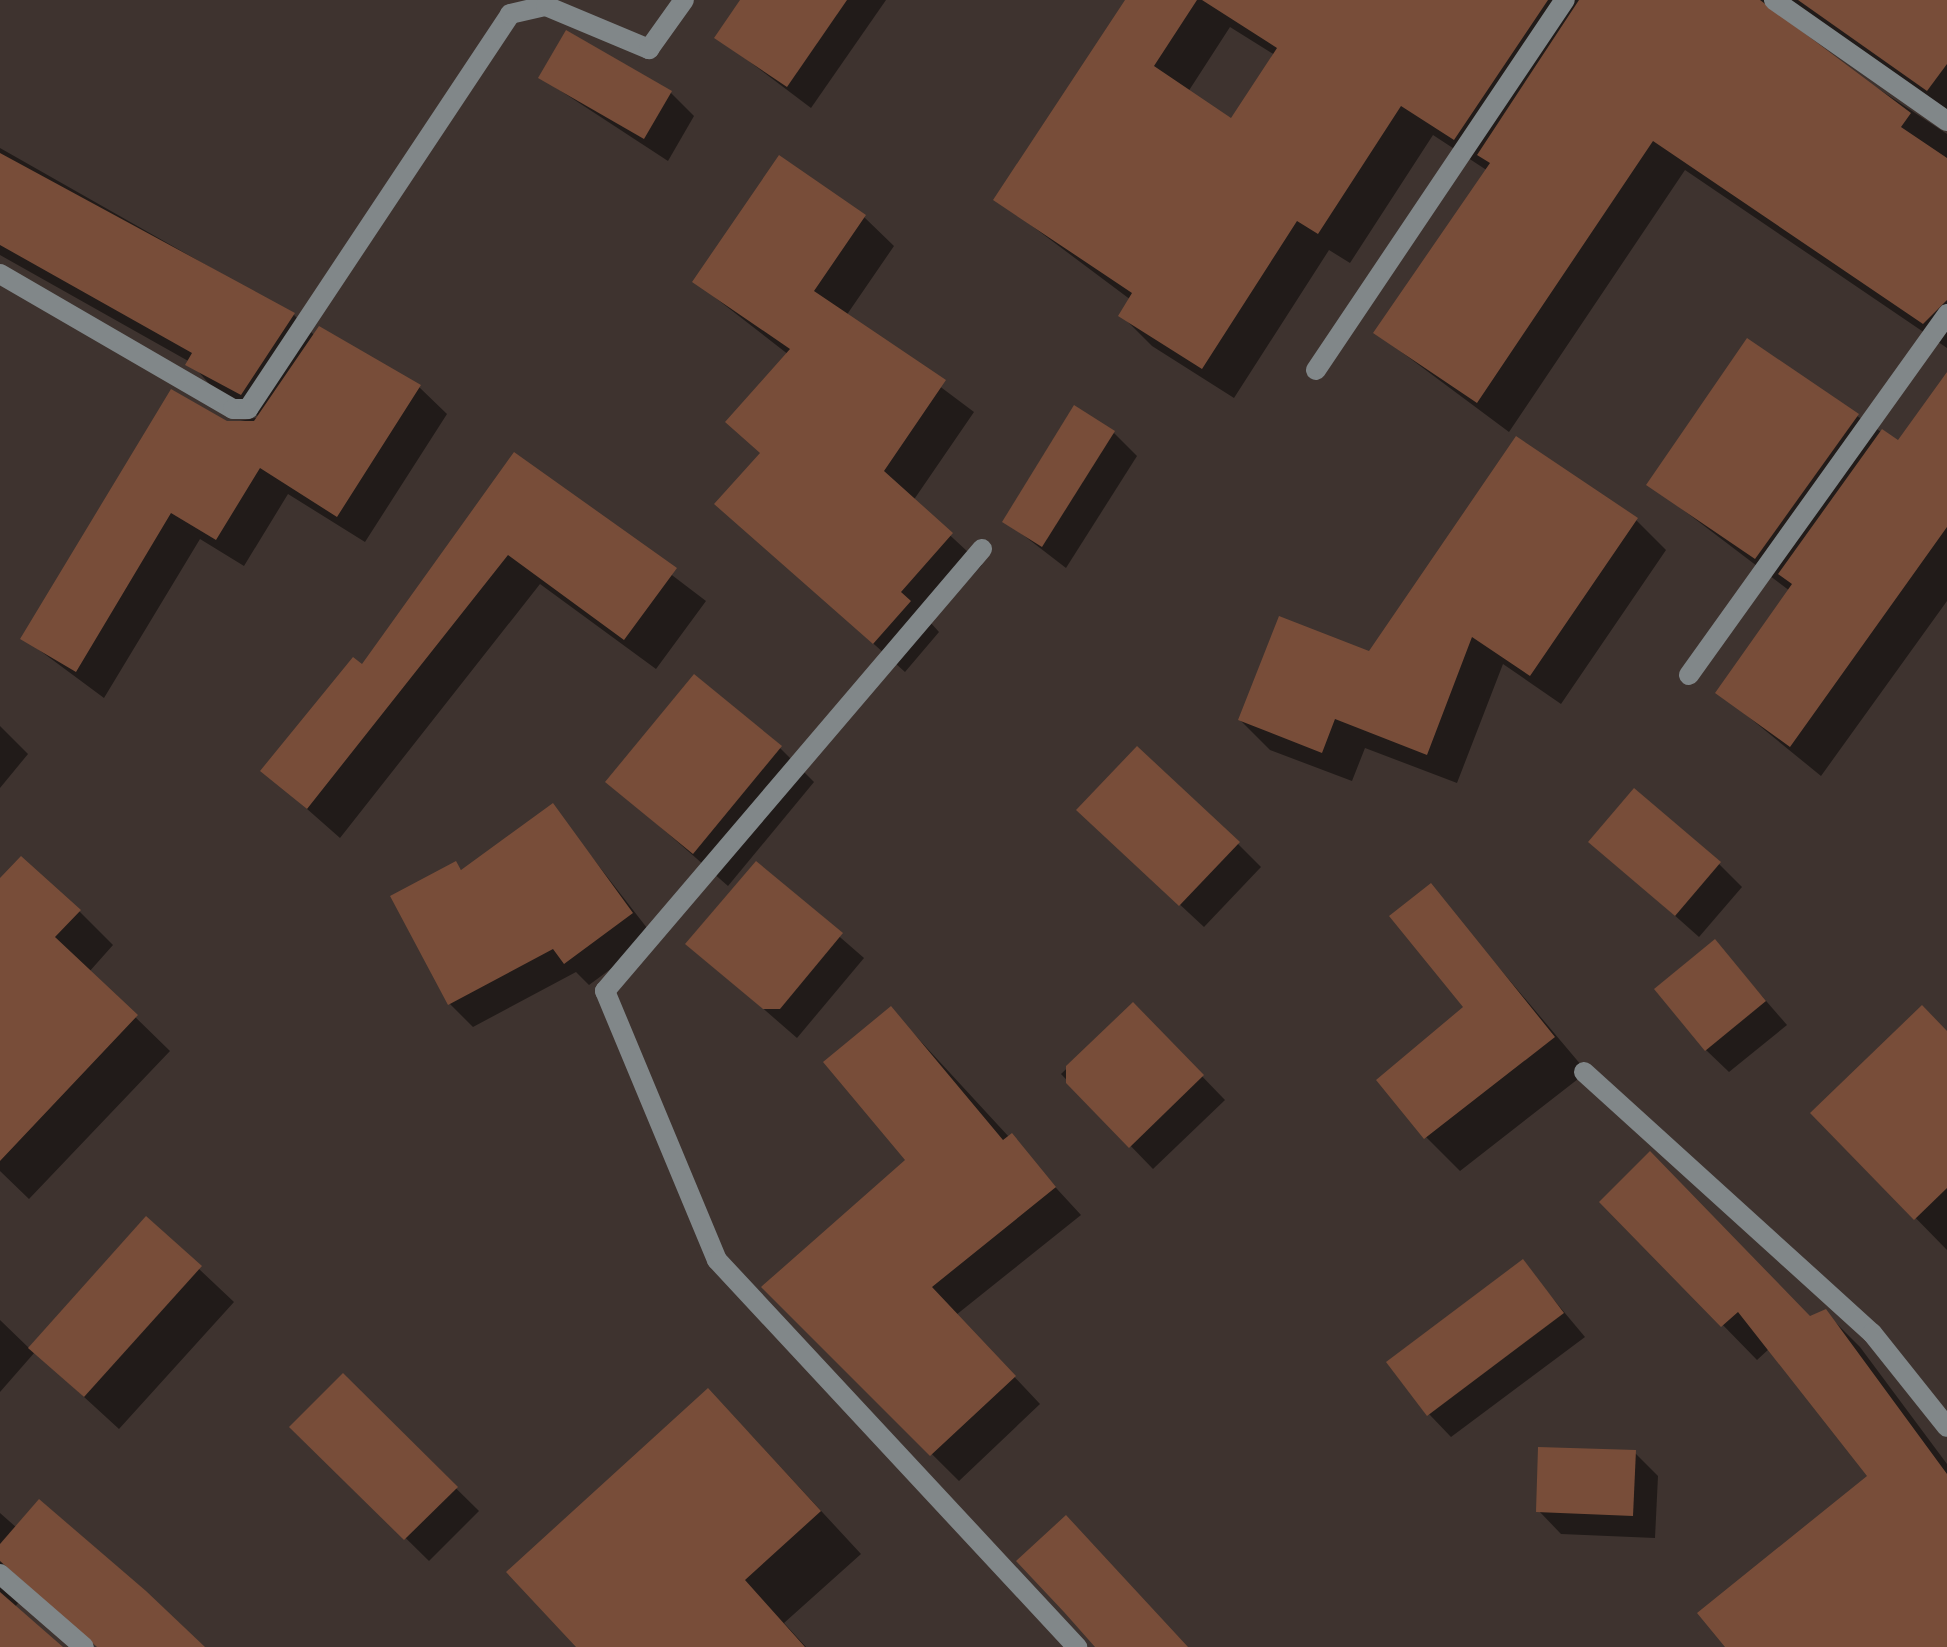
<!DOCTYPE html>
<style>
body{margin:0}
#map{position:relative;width:1947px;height:1647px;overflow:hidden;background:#3e332f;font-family:Helvetica,sans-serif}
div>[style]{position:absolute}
.shadow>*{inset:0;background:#0007}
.building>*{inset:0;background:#784d39}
.street>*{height:20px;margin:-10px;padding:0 10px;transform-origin:10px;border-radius:10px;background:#818789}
span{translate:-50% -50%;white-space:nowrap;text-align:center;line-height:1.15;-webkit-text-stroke:9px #3e332f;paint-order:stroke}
</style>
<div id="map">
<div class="shadow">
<div style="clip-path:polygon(742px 0,886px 0,811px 108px,717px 37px)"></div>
<div style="clip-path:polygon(evenodd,1130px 0,1932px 0,1947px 11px,1947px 111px,1815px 19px,1795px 34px,1947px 134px,1947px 348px,1685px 170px,1509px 432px,1376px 333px,1488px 171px,1433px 135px,1350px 263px,1329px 250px,1234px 398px,1152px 346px,1121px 315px,1131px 300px,996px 199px,1130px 0,1230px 27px,1275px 55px,1232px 122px,1188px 92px,1230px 27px)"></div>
<div style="clip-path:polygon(541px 78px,671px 93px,694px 116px,668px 161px)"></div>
<div style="clip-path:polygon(0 148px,294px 315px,315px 336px,419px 387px,447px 414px,365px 542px,288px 494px,244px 566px,200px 539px,104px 698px,23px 638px,226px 424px,260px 417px,218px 394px,190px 362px,0 255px)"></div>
<div style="clip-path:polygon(864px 217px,894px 246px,846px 316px,974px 412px,913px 501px,982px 565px,930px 622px,939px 632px,905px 672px,718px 504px,762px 455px,789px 355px,695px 282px)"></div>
<div style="clip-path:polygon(1947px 376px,1947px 601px,1821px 776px,1718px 692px,1790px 591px,1649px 484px,1857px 416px,1898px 443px)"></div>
<div style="clip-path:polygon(1114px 433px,1137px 456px,1066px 568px,1005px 521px)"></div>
<div style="clip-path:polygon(514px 455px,706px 601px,656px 669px,540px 584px,340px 838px,264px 771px,362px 668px)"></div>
<div style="clip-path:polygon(1636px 520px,1666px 550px,1561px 704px,1503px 664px,1457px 783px,1365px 748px,1352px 781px,1270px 750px,1240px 720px)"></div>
<div style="clip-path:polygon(0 726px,28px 754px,0 788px)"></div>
<div style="clip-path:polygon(780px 748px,814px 782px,728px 886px,609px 782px)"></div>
<div style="clip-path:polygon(553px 807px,654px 937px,589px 985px,576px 972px,473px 1027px,450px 1004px,456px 864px,463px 872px)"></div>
<div style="clip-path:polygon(1102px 832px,1238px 844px,1261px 867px,1204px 927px)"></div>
<div style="clip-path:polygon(1592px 842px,1719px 864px,1742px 887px,1699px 937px)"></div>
<div style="clip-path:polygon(756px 864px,864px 958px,797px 1038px,689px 944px)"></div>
<div style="clip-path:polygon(0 882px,79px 911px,113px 945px,89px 972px,170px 1051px,29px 1199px,0 1171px)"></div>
<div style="clip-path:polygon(1430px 886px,1587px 1072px,1460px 1171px,1426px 1137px,1466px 1007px)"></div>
<div style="clip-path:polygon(1715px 942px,1787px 1025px,1729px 1072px,1706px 1050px)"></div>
<div style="clip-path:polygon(1133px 1005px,1225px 1100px,1153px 1169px,1061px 1074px)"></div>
<div style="clip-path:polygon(891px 1009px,1081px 1215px,956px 1315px,1040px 1404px,959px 1481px,764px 1287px,908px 1160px)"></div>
<div style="clip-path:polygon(1947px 1034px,1947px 1250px,1813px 1113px)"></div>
<div style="clip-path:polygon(1603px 1202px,1811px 1319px,1825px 1312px,1860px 1347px,1947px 1464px,1947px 1647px,1728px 1647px,1871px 1476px,1770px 1348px,1757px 1360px)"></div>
<div style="clip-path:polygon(146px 1219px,234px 1302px,119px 1429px,35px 1352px,0 1392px,0 1320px,30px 1349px)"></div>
<div style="clip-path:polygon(1523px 1263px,1585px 1337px,1451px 1437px,1429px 1414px)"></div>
<div style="clip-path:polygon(343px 1377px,479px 1511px,429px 1561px,293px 1427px)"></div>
<div style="clip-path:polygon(749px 1433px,861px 1554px,784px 1623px,806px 1647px,579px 1647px)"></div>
<div style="clip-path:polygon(1635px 1453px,1658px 1476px,1655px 1538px,1561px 1534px,1538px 1510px)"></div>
<div style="clip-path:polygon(0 1513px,17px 1528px,202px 1647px,101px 1647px,31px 1586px,15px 1607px,57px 1647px,0 1647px)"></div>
</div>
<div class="building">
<div style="clip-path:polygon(740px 0,847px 0,787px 87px,714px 38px)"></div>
<div style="clip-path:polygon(1125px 0,1197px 0,1154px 66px,1231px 118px,1277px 48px,1202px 0,1548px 0,1454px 140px,1401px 106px,1318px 234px,1297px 221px,1202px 369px,1118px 316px,1132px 293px,993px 200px)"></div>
<div style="clip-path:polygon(1579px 0,1760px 0,1911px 113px,1901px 127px,1947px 158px,1947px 300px,1923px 324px,1653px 141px,1477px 403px,1373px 333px,1490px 163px,1477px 155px)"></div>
<div style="clip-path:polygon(1798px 0,1947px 0,1947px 64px,1927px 91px)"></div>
<div style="clip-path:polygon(566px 30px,672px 91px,644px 139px,538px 78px)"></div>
<div style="clip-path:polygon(0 153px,295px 313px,241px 395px,185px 365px,192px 353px,0 245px)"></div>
<div style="clip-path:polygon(779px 155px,866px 215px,814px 291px,946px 380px,884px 471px,953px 533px,901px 592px,911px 601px,873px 644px,714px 504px,760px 453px,725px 422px,790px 349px,692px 282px)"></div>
<div style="clip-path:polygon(319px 326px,421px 385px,337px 517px,260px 468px,216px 540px,171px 513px,76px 672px,20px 639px,171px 389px,227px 421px,254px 421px)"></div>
<div style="clip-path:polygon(1747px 338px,1859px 414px,1755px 559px,1646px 485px)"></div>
<div style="clip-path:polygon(1947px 372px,1947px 527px,1790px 747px,1715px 693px,1792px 584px,1778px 574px,1882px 429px,1898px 440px)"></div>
<div style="clip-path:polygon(1074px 405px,1115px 431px,1042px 547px,1002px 522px)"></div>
<div style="clip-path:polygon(1516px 436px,1638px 518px,1530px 676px,1472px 637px,1427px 755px,1335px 719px,1322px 753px,1238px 720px,1279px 616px,1369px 651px)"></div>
<div style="clip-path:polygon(514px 452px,677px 568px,624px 640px,508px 555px,307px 809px,260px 771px,353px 657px,362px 664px)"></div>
<div style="clip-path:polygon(694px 674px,782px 746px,693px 854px,605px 782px)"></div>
<div style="clip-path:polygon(1137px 746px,1240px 842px,1179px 906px,1076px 810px)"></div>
<div style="clip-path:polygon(1634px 788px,1721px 862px,1675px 916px,1588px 842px)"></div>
<div style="clip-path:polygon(553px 803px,633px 913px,564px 964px,553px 949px,448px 1005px,390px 896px,456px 861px,461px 870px)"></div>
<div style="clip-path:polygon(21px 856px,81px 910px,55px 937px,138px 1015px,0 1161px,0 878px)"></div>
<div style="clip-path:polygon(756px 861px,843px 933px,780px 1009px,763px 1009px,685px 944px)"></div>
<div style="clip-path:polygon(1431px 883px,1555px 1037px,1424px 1139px,1376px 1080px,1463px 1007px,1389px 916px)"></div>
<div style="clip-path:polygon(1715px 939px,1766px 1001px,1705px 1051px,1654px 989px)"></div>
<div style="clip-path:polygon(1133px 1002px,1204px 1075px,1129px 1148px,1066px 1083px,1066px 1066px)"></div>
<div style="clip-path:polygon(1922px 1005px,1947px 1031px,1947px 1188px,1914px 1220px,1810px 1113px)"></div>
<div style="clip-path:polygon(891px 1006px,1003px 1140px,1012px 1133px,1056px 1187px,932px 1287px,1016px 1376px,930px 1456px,761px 1287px,905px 1160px,823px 1062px)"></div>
<div style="clip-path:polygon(1650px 1151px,1810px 1316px,1826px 1309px,1947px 1474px,1947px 1647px,1725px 1647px,1697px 1613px,1867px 1476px,1738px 1312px,1721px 1327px,1599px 1202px)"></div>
<div style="clip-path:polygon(146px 1216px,202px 1266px,84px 1397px,28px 1348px)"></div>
<div style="clip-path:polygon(1523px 1259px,1564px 1313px,1427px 1416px,1386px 1362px)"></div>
<div style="clip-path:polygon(343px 1373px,458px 1487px,404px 1540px,289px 1427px)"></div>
<div style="clip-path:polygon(708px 1388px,821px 1511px,745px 1580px,805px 1647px,576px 1647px,506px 1572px)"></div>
<div style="clip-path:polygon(1538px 1447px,1636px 1450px,1633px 1516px,1536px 1512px)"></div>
<div style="clip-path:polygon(39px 1499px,146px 1591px,205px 1647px,97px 1647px,0 1561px,0 1544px)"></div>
<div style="clip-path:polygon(1066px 1515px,1126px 1580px,1188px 1647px,1095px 1647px,1064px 1612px,1016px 1561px)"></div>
<div style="clip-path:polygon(0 1592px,63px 1647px,0 1647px)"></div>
</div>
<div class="street">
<div style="left:1774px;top:0;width:211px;rotate:35deg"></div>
<div style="left:0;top:274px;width:269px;rotate:30.1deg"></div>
<div style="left:233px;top:409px;width:15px"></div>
<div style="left:248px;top:409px;width:474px;rotate:-56.4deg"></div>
<div style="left:510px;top:14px;width:37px;rotate:-13deg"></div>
<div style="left:546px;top:6px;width:112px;rotate:22.7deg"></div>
<div style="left:649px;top:49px;width:60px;rotate:-54.5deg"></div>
<div style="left:1316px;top:370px;width:446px;rotate:-56.1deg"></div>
<div style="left:982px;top:549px;width:581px;rotate:130.46deg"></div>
<div style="left:605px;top:991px;width:291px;rotate:67.4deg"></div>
<div style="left:717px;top:1260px;width:529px;rotate:47.07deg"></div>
<div style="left:1689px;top:675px;width:444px;rotate:-54.4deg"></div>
<div style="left:1584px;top:1072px;width:389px;rotate:42.2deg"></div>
<div style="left:1872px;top:1333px;width:120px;rotate:51.4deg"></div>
<div style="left:0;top:1574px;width:111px;rotate:41deg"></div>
</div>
</div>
